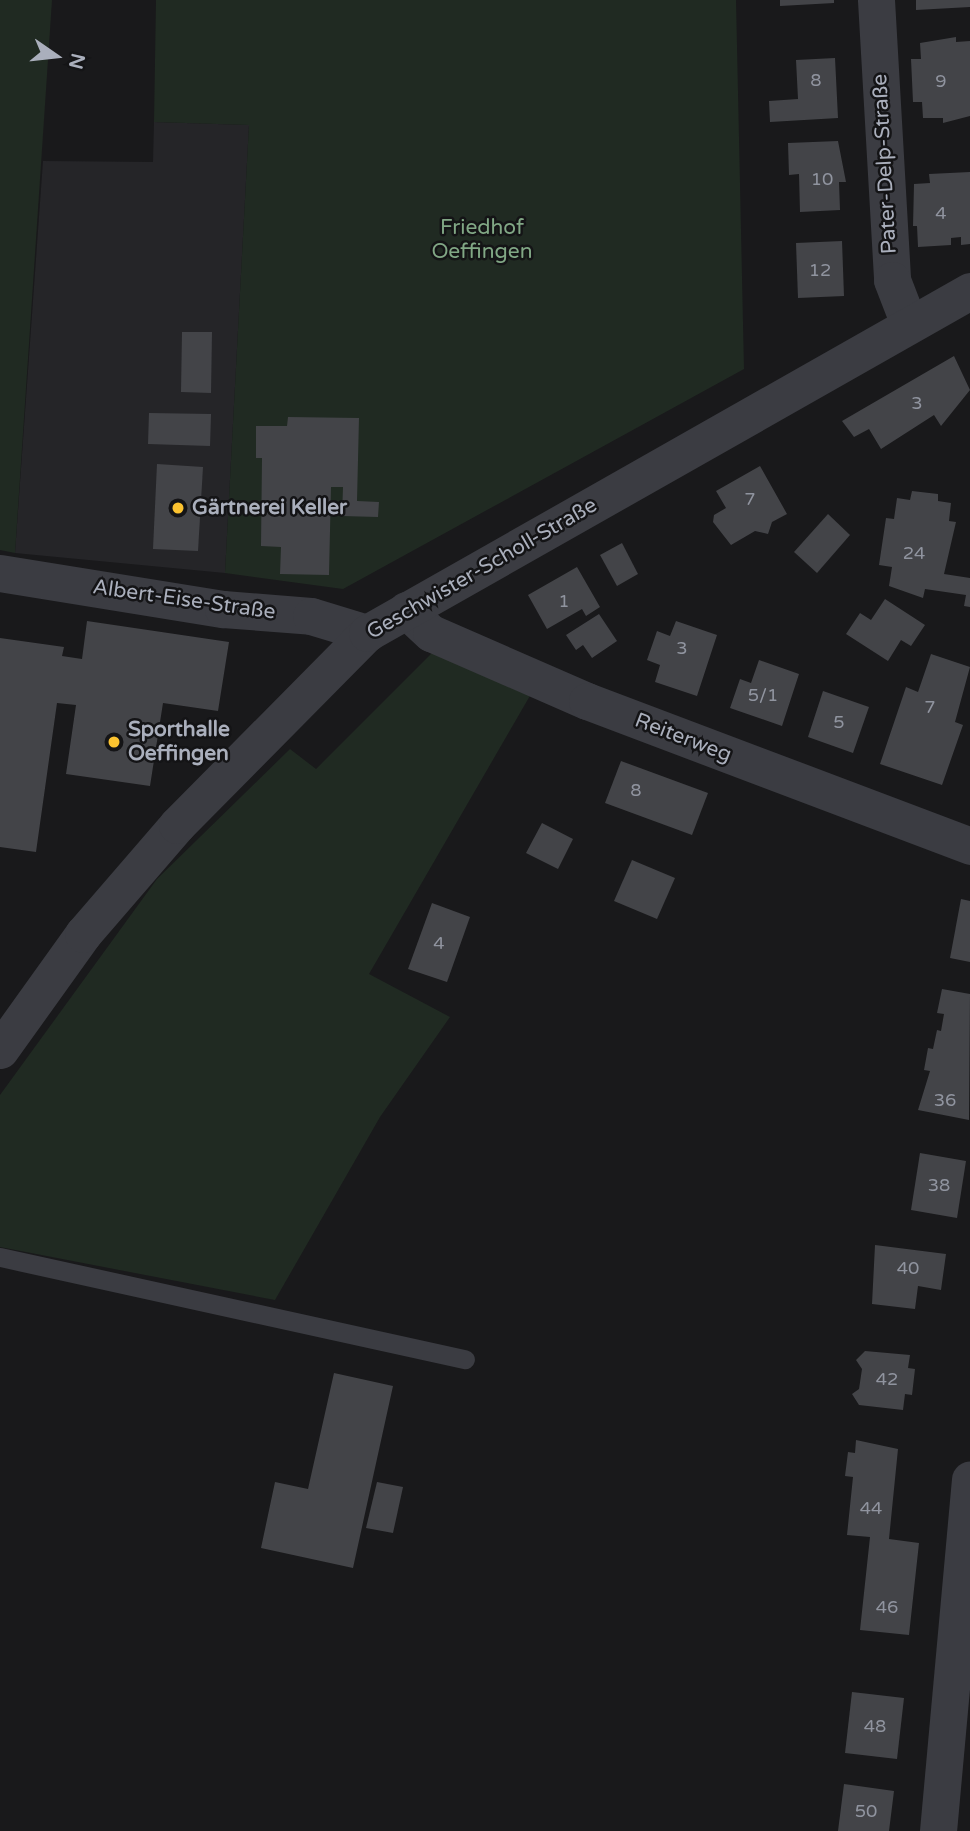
<!DOCTYPE html>
<meta charset="utf-8">
<style>
body{margin:0}
#map{position:relative;width:970px;height:1831px;overflow:hidden;background:#19191b;font-family:"Varela Round",sans-serif}
div>[style]{position:absolute}
.built>*{inset:0;background:#252528}
.green>*{inset:0;background:#202a22}
.building>*{inset:0;background:#434448}
.service>*{height:19px;margin:-9.5px;padding:0 9.5px;transform-origin:9.5px;border-radius:9.5px;background:#3b3c42}
.minor>*{height:37px;margin:-18.5px;padding:0 18.5px;transform-origin:18.5px;border-radius:18.5px;background:#3b3c42}
.dots>*{width:19px;height:19px;translate:-50% -50%;box-sizing:border-box;border:4px solid #141416;border-radius:50%}
span{translate:-50% -50%;white-space:nowrap;text-align:center;line-height:1.15;-webkit-text-stroke:5px #141416;paint-order:stroke}
.number-label{font-size:18px;color:#90949f}
.number-label span{-webkit-text-stroke-width:0}
.street-label{font-size:21px;color:#aaafbc}
.park-label{font-size:21px;color:#81a785}
.poi-label{font-size:21px;color:#aaafbc;font-weight:700}
.left{translate:0 -50%;text-align:left}
.north{position:absolute;left:21px;top:21px;width:70px;height:70px;-webkit-text-stroke:5px #141416;paint-order:stroke;rotate:104deg;font-size:19px;font-weight:700;line-height:28px;text-align:center;color:#aaafbc}
.north::after{content:'';display:block;margin:auto;width:24px;height:32px;background:#aaafbc;clip-path:polygon(50% 0,100% 100%,50% 72%,0 100%)}
</style>
<div id="map">
<div class="built">
<div style="clip-path:polygon(154px 122px,249px 125px,225px 573px,15px 553px,43px 161px,153px 162px)"></div>
</div>
<div class="green">
<div style="clip-path:polygon(0 0,52px 0,15px 553px,0 550px)"></div>
<div style="clip-path:polygon(156px 0,736px 0,744px 369px,343px 589px,225px 573px,249px 125px,154px 122px)"></div>
<div style="clip-path:polygon(433px 652px,531px 694px,369px 974px,450px 1017px,380px 1117px,275px 1300px,0 1247px,0 1095px,157px 879px,290px 749px,316px 769px)"></div>
</div>
<div class="building">
<div style="clip-path:polygon(780px 0,834px 0,834px 3px,780px 6px)"></div>
<div style="clip-path:polygon(916px 0,970px 0,970px 7px,916px 10px)"></div>
<div style="clip-path:polygon(956px 37px,956px 42px,970px 41px,970px 116px,943px 123px,943px 118px,923px 118px,922px 102px,913px 102px,911px 59px,921px 59px,920px 43px)"></div>
<div style="clip-path:polygon(835px 58px,838px 118px,770px 122px,769px 101px,798px 99px,796px 60px)"></div>
<div style="clip-path:polygon(838px 141px,846px 182px,839px 182px,840px 210px,800px 212px,799px 174px,789px 175px,788px 143px)"></div>
<div style="clip-path:polygon(970px 172px,970px 244px,961px 245px,961px 237px,951px 238px,951px 245px,918px 247px,917px 226px,913px 226px,914px 184px,930px 183px,929px 174px)"></div>
<div style="clip-path:polygon(842px 241px,844px 296px,798px 298px,796px 243px)"></div>
<div style="clip-path:polygon(182px 332px,212px 332px,211px 393px,181px 392px)"></div>
<div style="clip-path:polygon(954px 356px,970px 390px,941px 426px,934px 415px,881px 449px,869px 429px,854px 437px,842px 421px)"></div>
<div style="clip-path:polygon(149px 413px,211px 414px,210px 446px,148px 444px)"></div>
<div style="clip-path:polygon(288px 417px,359px 418px,357px 501px,379px 502px,378px 517px,342px 516px,343px 487px,331px 487px,329px 575px,280px 574px,281px 547px,261px 546px,262px 458px,256px 458px,256px 426px,287px 426px)"></div>
<div style="clip-path:polygon(157px 464px,203px 467px,198px 551px,153px 549px)"></div>
<div style="clip-path:polygon(760px 466px,787px 514px,772px 522px,768px 534px,755px 531px,731px 545px,713px 522px,714px 515px,726px 508px,716px 491px)"></div>
<div style="clip-path:polygon(912px 491px,938px 494px,938px 501px,951px 503px,949px 521px,956px 522px,944px 574px,970px 578px,970px 607px,964px 606px,966px 595px,925px 589px,923px 598px,889px 586px,892px 567px,879px 565px,886px 518px,894px 519px,897px 498px,910px 500px)"></div>
<div style="clip-path:polygon(828px 514px,850px 535px,817px 573px,794px 552px)"></div>
<div style="clip-path:polygon(622px 543px,638px 574px,617px 586px,600px 555px)"></div>
<div style="clip-path:polygon(577px 567px,600px 607px,586px 616px,582px 609px,547px 629px,528px 595px)"></div>
<div style="clip-path:polygon(885px 599px,925px 625px,911px 646px,901px 640px,888px 661px,846px 634px,860px 613px,871px 620px)"></div>
<div style="clip-path:polygon(599px 614px,617px 641px,592px 658px,583px 645px,576px 650px,566px 635px)"></div>
<div style="clip-path:polygon(87px 621px,229px 642px,218px 711px,163px 703px,150px 786px,66px 774px,76px 705px,57px 703px,36px 852px,0 847px,0 638px,64px 647px,62px 656px,82px 659px)"></div>
<div style="clip-path:polygon(676px 621px,717px 635px,697px 696px,655px 682px,660px 665px,647px 660px,657px 631px,670px 636px)"></div>
<div style="clip-path:polygon(931px 654px,970px 667px,955px 722px,963px 725px,942px 785px,880px 764px,906px 687px,918px 692px)"></div>
<div style="clip-path:polygon(759px 660px,799px 674px,782px 726px,730px 708px,740px 679px,751px 683px)"></div>
<div style="clip-path:polygon(823px 691px,869px 707px,853px 753px,808px 737px)"></div>
<div style="clip-path:polygon(621px 761px,708px 793px,692px 835px,605px 803px)"></div>
<div style="clip-path:polygon(542px 823px,573px 839px,558px 869px,526px 853px)"></div>
<div style="clip-path:polygon(632px 860px,675px 878px,657px 919px,614px 901px)"></div>
<div style="clip-path:polygon(961px 899px,970px 901px,970px 962px,950px 958px)"></div>
<div style="clip-path:polygon(432px 903px,470px 917px,447px 982px,408px 969px)"></div>
<div style="clip-path:polygon(942px 989px,970px 994px,969px 1120px,918px 1110px,930px 1071px,924px 1070px,928px 1048px,933px 1049px,937px 1030px,941px 1031px,944px 1014px,937px 1013px)"></div>
<div style="clip-path:polygon(920px 1153px,966px 1161px,957px 1218px,911px 1210px)"></div>
<div style="clip-path:polygon(875px 1245px,946px 1254px,941px 1290px,918px 1286px,915px 1309px,872px 1304px)"></div>
<div style="clip-path:polygon(865px 1351px,910px 1355px,908px 1368px,915px 1369px,912px 1395px,905px 1394px,903px 1410px,859px 1405px,852px 1394px,859px 1389px,862px 1369px,856px 1360px)"></div>
<div style="clip-path:polygon(334px 1373px,393px 1386px,353px 1568px,261px 1548px,275px 1482px,308px 1489px)"></div>
<div style="clip-path:polygon(856px 1440px,898px 1449px,889px 1539px,919px 1543px,909px 1635px,860px 1630px,870px 1537px,847px 1535px,853px 1477px,845px 1476px,848px 1452px,855px 1453px)"></div>
<div style="clip-path:polygon(377px 1482px,403px 1487px,393px 1533px,366px 1528px)"></div>
<div style="clip-path:polygon(852px 1692px,904px 1698px,897px 1759px,845px 1753px)"></div>
<div style="clip-path:polygon(844px 1784px,894px 1791px,889px 1831px,838px 1831px)"></div>
</div>
<div class="service">
<div style="left:0;top:1257px;width:476px;rotate:12.4deg"></div>
</div>
<div class="minor">
<div style="left:876px;top:0;width:280px;rotate:86.7deg"></div>
<div style="left:892px;top:280px;width:47px;rotate:68.9deg"></div>
<div style="left:0;top:573px;width:226px;rotate:9.2deg"></div>
<div style="left:223px;top:609px;width:88px;rotate:4.5deg"></div>
<div style="left:311px;top:616px;width:59px;rotate:16.9deg"></div>
<div style="left:406px;top:610px;width:34px;rotate:43deg"></div>
<div style="left:431px;top:633px;width:170px;rotate:23.6deg"></div>
<div style="left:587px;top:701px;width:410px;rotate:20.7deg"></div>
<div style="left:0;top:1050px;width:143px;rotate:-54.4deg"></div>
<div style="left:83px;top:934px;width:144px;rotate:-49.2deg"></div>
<div style="left:177px;top:825px;width:270px;rotate:-45.3deg"></div>
<div style="left:367px;top:633px;width:693px;rotate:-29.56deg"></div>
<div style="left:938px;top:1831px;width:353px;rotate:-84.8deg"></div>
</div>
<div class="dots">
<div style="left:178px;top:508px;background:#fcc330"></div>
<div style="left:114px;top:742px;background:#fcc330"></div>
</div>
<div class="number-label">
<span style="left:816px;top:80px">8</span>
<span style="left:941px;top:81px">9</span>
<span style="left:822px;top:179px">10</span>
<span style="left:941px;top:213px">4</span>
<span style="left:820px;top:270px">12</span>
<span style="left:917px;top:403px">3</span>
<span style="left:750px;top:499px">7</span>
<span style="left:914px;top:553px">24</span>
<span style="left:564px;top:601px">1</span>
<span style="left:682px;top:648px">3</span>
<span style="left:763px;top:695px">5/1</span>
<span style="left:930px;top:707px">7</span>
<span style="left:839px;top:722px">5</span>
<span style="left:636px;top:790px">8</span>
<span style="left:439px;top:943px">4</span>
<span style="left:945px;top:1100px">36</span>
<span style="left:939px;top:1185px">38</span>
<span style="left:908px;top:1268px">40</span>
<span style="left:887px;top:1379px">42</span>
<span style="left:871px;top:1508px">44</span>
<span style="left:887px;top:1607px">46</span>
<span style="left:875px;top:1726px">48</span>
<span style="left:866px;top:1811px">50</span>
</div>
<div class="street-label">
<span style="left:885px;top:164px;rotate:-93deg">Pater-Delp-Straße</span>
<span style="left:482px;top:569px;rotate:-30deg">Geschwister-Scholl-Straße</span>
<span style="left:184px;top:600px;rotate:8deg">Albert-Eise-Straße</span>
<span style="left:683px;top:738px;rotate:21deg">Reiterweg</span>
</div>
<div class="park-label">
<span style="left:482px;top:240px">Friedhof<br>Oeffingen</span>
</div>
<div class="poi-label">
<span class="left" style="left:192px;top:508px">Gärtnerei Keller</span>
<span class="left" style="left:128px;top:742px">Sporthalle<br>Oeffingen</span>
</div>
<div class="north">N</div>
</div>
